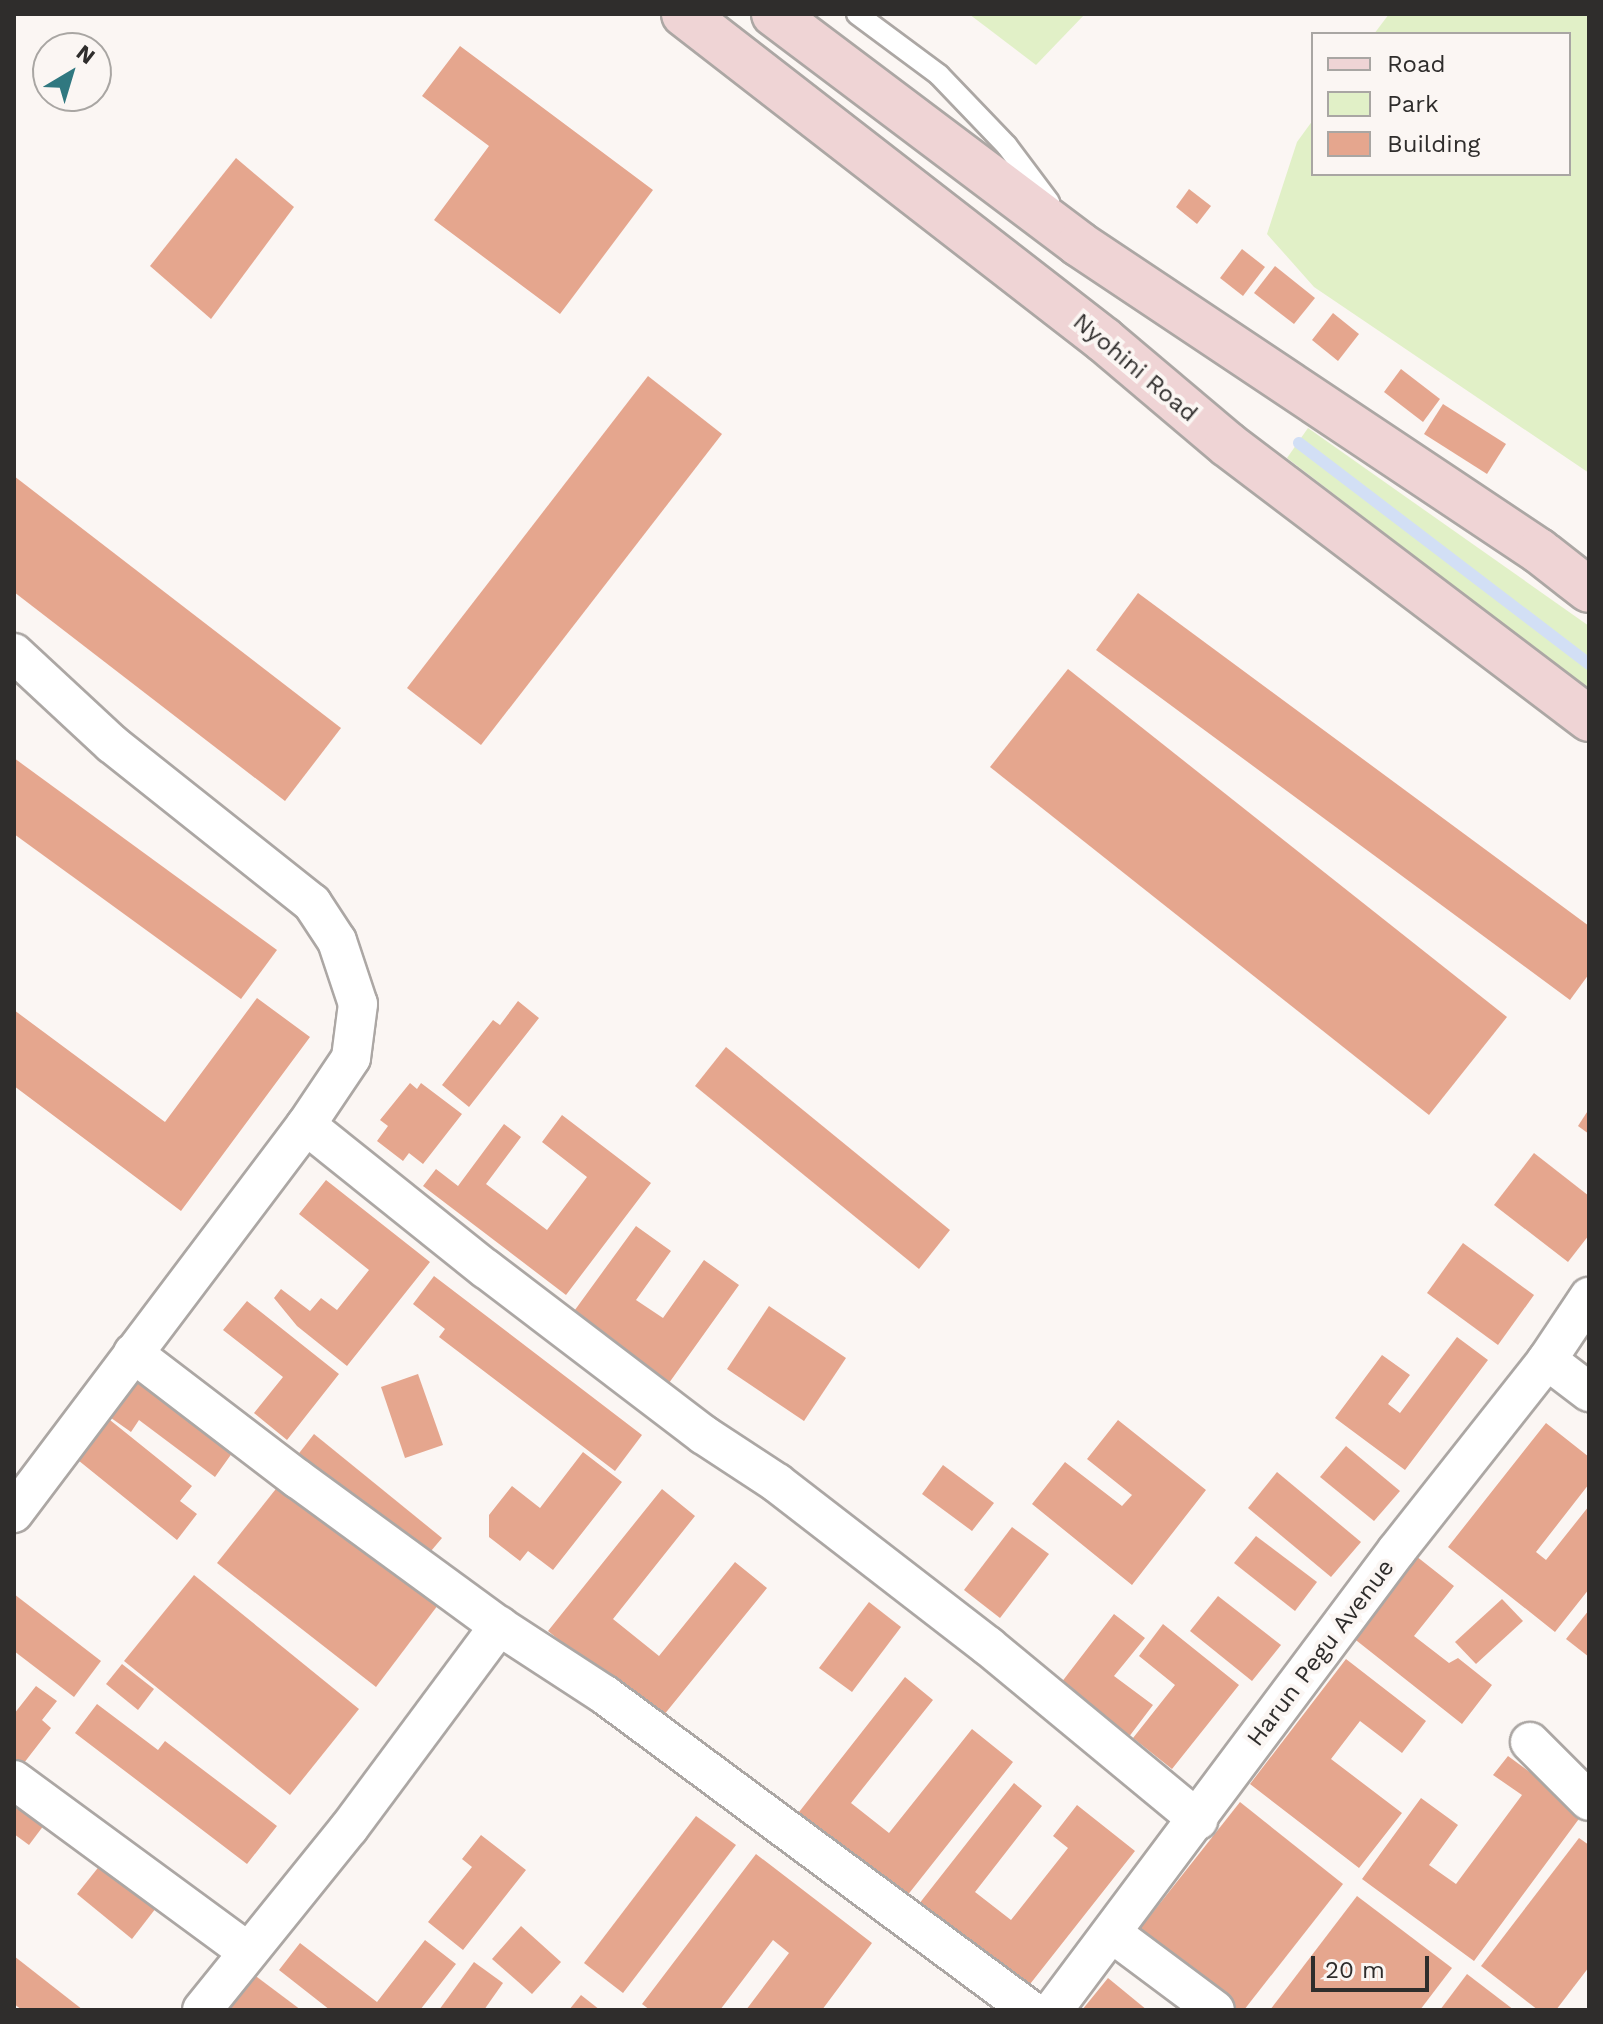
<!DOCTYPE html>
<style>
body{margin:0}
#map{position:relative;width:1603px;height:2024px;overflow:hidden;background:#fbf6f3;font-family:"Work Sans",sans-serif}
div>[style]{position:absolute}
.green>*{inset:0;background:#e1f0c7}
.stream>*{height:12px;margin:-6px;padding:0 6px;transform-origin:6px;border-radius:6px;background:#d2dff5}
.building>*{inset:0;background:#e5a68e}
.roads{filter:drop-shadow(2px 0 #aca7a4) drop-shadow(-2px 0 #aca7a4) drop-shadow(0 2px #aca7a4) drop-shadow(0 -2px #aca7a4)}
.lane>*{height:20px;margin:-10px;padding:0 10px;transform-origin:10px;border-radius:10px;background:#fff}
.street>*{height:38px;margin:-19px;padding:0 19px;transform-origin:19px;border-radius:19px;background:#fff}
.secondary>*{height:44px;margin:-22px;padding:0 22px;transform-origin:22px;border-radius:22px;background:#efd4d5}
span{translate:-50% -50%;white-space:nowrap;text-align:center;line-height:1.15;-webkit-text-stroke:8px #fbf6f3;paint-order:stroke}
.street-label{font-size:24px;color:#2f2d2c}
.frame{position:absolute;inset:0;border:16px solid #2f2d2c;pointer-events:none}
.legend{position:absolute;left:1311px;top:32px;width:260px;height:144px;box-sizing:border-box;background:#fbf6f3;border:2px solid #a9a6a3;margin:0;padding:10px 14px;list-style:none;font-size:24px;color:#2f2d2c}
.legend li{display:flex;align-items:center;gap:16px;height:40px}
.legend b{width:40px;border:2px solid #a9a6a3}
.north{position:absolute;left:32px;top:32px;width:80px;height:80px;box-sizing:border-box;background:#fbf6f3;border:2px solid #a9a6a3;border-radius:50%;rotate:38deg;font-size:22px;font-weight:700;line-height:32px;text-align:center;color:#2f2d2c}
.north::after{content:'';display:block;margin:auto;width:28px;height:36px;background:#307880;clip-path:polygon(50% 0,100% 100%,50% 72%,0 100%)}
.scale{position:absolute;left:1311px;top:1956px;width:118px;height:36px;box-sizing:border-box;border:4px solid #2f2d2c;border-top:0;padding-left:10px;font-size:24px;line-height:28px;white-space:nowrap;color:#2f2d2c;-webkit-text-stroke:6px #fbf6f3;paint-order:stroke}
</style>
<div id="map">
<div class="green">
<div style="clip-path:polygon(969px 14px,1085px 14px,1036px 65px)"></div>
<div style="clip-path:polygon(1389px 14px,1589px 14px,1589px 473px,1314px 287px,1267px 234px,1297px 142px,1313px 120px,1313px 174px,1569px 174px,1569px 34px,1374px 34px)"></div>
<div style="clip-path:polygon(1308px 428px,1589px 626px,1589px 690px,1287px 458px)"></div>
</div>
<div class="stream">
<div style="left:1299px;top:443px;width:365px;rotate:37.3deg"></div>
</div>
<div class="building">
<div style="clip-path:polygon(460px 46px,653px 190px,560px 314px,434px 220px,489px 146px,422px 96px)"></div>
<div style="clip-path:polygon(236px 158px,294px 207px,211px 319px,150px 266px)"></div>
<div style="clip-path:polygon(1189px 189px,1211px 206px,1197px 224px,1176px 207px)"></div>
<div style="clip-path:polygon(1242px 249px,1265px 267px,1243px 296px,1220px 278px)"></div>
<div style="clip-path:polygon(1275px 266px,1315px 298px,1294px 324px,1254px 293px)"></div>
<div style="clip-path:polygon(1333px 313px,1359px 334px,1338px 361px,1312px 340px)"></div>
<div style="clip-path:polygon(1401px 369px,1440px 399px,1423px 422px,1384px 392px)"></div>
<div style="clip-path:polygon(648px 376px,722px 434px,481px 745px,407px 688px)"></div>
<div style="clip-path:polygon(1443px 404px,1506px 444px,1487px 474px,1424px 434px)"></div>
<div style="clip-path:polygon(14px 476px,341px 728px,285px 801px,14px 592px)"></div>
<div style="clip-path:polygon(1138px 593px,1589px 926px,1589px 974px,1570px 1000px,1096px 650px)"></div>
<div style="clip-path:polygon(1068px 669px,1507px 1017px,1429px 1115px,990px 767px)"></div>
<div style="clip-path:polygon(14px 758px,277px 950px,241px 999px,14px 834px)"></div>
<div style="clip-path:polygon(257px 998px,310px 1037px,181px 1211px,14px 1086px,14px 1010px,165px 1122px)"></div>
<div style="clip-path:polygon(518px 1001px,539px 1018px,469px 1107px,442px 1085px,493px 1020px,500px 1025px)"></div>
<div style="clip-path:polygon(726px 1047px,950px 1230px,919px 1269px,695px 1086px)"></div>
<div style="clip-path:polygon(410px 1083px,417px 1089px,421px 1083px,462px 1114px,423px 1164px,409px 1153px,403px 1161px,377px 1141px,388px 1126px,380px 1120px)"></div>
<div style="clip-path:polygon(1589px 1109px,1589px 1134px,1578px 1126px)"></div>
<div style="clip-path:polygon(562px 1115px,651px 1183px,566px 1295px,423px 1186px,436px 1169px,458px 1186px,504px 1124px,521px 1137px,486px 1184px,547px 1230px,587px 1177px,542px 1142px)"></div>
<div style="clip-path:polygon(1534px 1153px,1589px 1196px,1589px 1235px,1568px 1262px,1494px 1205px)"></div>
<div style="clip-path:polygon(326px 1180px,430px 1262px,347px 1366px,297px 1326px,274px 1298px,281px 1289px,310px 1311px,321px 1298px,337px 1310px,369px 1270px,299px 1214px)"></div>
<div style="clip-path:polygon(636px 1226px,671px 1251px,636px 1300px,663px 1318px,704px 1260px,739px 1285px,669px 1383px,572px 1314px)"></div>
<div style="clip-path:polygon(1463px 1243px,1534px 1295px,1498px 1345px,1427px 1293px)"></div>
<div style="clip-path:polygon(434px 1276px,642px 1435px,615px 1471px,439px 1337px,445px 1329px,413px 1304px)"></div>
<div style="clip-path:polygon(247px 1301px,339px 1374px,287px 1440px,254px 1413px,283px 1377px,223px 1330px)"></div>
<div style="clip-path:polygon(769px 1306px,846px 1358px,804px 1421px,727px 1369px)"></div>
<div style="clip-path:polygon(1457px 1337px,1488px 1360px,1405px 1470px,1335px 1418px,1382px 1355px,1410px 1375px,1388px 1404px,1400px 1413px)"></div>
<div style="clip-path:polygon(418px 1374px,443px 1445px,405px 1458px,381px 1387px)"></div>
<div style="clip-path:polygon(133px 1375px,235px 1449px,215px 1477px,139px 1420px,131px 1432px,104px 1413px)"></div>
<div style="clip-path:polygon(100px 1412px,192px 1486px,180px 1501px,197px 1514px,177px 1540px,68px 1452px)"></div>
<div style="clip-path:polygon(1118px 1420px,1206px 1490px,1132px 1585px,1032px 1504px,1065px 1462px,1122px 1506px,1132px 1495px,1087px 1459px)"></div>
<div style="clip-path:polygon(1546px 1423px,1589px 1457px,1589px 1484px,1536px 1552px,1546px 1560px,1589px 1506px,1589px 1589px,1555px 1632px,1448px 1547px)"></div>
<div style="clip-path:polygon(314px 1434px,442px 1538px,420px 1564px,293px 1461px)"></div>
<div style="clip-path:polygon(1346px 1446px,1400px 1491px,1374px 1521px,1320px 1477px)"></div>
<div style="clip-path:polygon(583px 1452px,622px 1482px,553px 1570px,528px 1551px,520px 1561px,489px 1537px,489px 1515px,512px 1486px,540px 1508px)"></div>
<div style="clip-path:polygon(943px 1465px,994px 1503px,972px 1531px,922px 1494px)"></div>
<div style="clip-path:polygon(1277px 1472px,1361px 1542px,1331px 1577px,1248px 1508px)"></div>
<div style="clip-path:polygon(279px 1485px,438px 1605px,376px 1687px,217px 1563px)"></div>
<div style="clip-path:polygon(662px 1489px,695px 1516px,613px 1619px,659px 1656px,735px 1562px,767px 1588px,659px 1721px,548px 1631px)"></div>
<div style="clip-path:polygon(1012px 1527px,1049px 1554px,1000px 1618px,964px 1590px)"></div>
<div style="clip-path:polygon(1256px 1536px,1317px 1582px,1295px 1611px,1234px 1563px)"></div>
<div style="clip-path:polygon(1416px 1556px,1454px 1586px,1414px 1636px,1449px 1663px,1458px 1658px,1492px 1685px,1462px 1724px,1352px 1637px)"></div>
<div style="clip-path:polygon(194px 1575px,359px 1709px,290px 1795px,124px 1661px)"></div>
<div style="clip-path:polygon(14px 1594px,101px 1661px,74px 1697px,14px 1651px)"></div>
<div style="clip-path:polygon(1218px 1596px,1281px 1645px,1252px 1681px,1190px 1631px)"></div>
<div style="clip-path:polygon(1502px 1599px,1523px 1621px,1476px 1664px,1455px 1642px)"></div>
<div style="clip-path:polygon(869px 1602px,901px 1627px,852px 1692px,819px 1668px)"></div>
<div style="clip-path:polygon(1589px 1610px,1589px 1657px,1566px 1639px)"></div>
<div style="clip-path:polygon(1114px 1614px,1145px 1638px,1114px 1676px,1153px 1705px,1122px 1746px,1086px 1717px,1093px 1707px,1061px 1683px)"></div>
<div style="clip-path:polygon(1163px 1624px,1239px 1685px,1172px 1769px,1133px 1738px,1175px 1685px,1139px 1656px)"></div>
<div style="clip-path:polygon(1346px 1659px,1426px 1721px,1402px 1753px,1360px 1721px,1331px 1759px,1402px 1813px,1359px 1868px,1250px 1784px)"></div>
<div style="clip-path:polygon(122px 1664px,154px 1689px,138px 1710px,106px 1684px)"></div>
<div style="clip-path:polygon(905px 1677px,933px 1700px,851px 1803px,889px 1833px,972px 1729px,1013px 1762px,899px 1906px,792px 1821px)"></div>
<div style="clip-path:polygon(36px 1686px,57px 1701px,42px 1720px,51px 1728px,17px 1772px,14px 1770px,14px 1714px)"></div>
<div style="clip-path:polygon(97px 1704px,158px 1750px,165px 1741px,277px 1826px,247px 1864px,75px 1733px)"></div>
<div style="clip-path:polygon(1508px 1756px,1584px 1812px,1474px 1961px,1362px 1879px,1421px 1798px,1458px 1825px,1429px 1865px,1456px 1884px,1522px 1795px,1493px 1775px)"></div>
<div style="clip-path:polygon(1014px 1783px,1042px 1806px,975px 1892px,1011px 1920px,1068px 1848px,1053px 1836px,1077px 1805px,1135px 1851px,1023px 1993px,915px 1909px)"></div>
<div style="clip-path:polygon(21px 1796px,50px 1817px,29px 1845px,14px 1834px,14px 1806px)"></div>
<div style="clip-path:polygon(1240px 1802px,1343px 1884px,1244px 2010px,1238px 2010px,1138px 1931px)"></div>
<div style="clip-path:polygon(696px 1816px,736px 1845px,623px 1993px,584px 1963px)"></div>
<div style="clip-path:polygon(481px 1835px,526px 1870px,463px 1950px,428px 1922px,472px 1867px,462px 1859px)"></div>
<div style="clip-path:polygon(1579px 1838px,1589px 1845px,1589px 1967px,1556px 2010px,1538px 2010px,1481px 1966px)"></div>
<div style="clip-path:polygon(756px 1854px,872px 1943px,822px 2010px,746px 2010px,789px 1953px,773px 1940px,720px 2010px,650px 2010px,642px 2004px)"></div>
<div style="clip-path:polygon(101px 1864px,156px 1908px,132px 1939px,77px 1894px)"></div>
<div style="clip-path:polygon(1357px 1896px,1452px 1968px,1420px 2010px,1270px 2010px)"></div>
<div style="clip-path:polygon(521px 1926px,561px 1962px,532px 1994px,492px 1959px)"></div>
<div style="clip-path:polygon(425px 1940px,456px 1964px,420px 2010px,330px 2010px,279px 1970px,300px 1943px,377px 2002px)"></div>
<div style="clip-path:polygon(14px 1956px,83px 2010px,22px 2010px,14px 2004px)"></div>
<div style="clip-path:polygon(474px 1962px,503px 1983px,484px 2010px,439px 2010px)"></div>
<div style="clip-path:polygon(249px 1971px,301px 2010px,220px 2010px)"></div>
<div style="clip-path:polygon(1467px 1974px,1514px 2010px,1440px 2010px)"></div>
<div style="clip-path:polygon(1108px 1978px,1147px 2010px,1082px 2010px)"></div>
<div style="clip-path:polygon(581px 1995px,600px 2010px,569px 2010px)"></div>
</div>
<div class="roads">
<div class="lane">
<div style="left:857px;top:14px;width:102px;rotate:36.6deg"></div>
<div style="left:939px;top:75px;width:98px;rotate:46.2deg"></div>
<div style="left:1007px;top:146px;width:70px;rotate:53.1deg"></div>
</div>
<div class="street">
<div style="left:14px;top:653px;width:134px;rotate:42.9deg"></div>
<div style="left:112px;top:744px;width:256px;rotate:38.5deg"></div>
<div style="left:312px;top:903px;width:45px;rotate:56.7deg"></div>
<div style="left:337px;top:941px;width:66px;rotate:71.6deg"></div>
<div style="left:358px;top:1004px;width:54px;rotate:97.4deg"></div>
<div style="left:351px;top:1058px;width:81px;rotate:123.9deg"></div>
<div style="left:306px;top:1125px;width:486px;rotate:127deg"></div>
<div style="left:306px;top:1125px;width:231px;rotate:38.7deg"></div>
<div style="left:486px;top:1269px;width:274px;rotate:37.3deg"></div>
<div style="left:704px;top:1435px;width:87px;rotate:33.3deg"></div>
<div style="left:777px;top:1483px;width:267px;rotate:37.7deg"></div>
<div style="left:988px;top:1646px;width:273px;rotate:39.6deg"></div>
<div style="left:133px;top:1353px;width:208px;rotate:37.4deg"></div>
<div style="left:298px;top:1479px;width:249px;rotate:36.2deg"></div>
<div style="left:499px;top:1626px;width:126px;rotate:33.1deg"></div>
<div style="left:605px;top:1695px;width:529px;rotate:36.54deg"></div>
<div style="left:1547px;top:1360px;width:53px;rotate:37.3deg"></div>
<div style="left:1530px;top:1742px;width:83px;rotate:45deg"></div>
<div style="left:14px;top:1780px;width:289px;rotate:36.3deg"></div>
<div style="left:1113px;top:1934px;width:127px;rotate:36.7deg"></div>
<div style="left:202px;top:2010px;width:234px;rotate:-51.1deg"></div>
<div style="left:349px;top:1828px;width:252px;rotate:-53.4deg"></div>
<div style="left:1053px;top:2010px;width:574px;rotate:-53.21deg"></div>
<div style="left:1397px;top:1550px;width:242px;rotate:-51.7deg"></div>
<div style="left:1547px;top:1360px;width:76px;rotate:-56.3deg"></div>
</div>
<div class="secondary">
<div style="left:684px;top:14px;width:532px;rotate:37.82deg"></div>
<div style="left:1104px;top:340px;width:161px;rotate:40.2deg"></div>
<div style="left:1227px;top:444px;width:455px;rotate:37.2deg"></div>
<div style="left:774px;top:14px;width:382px;rotate:37deg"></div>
<div style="left:1079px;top:244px;width:553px;rotate:33.72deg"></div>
<div style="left:1539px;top:551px;width:63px;rotate:38deg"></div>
</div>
</div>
<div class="street-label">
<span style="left:1135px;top:368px;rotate:40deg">Nyohini Road</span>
<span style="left:1321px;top:1653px;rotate:-53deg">Harun Pegu Avenue</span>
</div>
<div class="frame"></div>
<ul class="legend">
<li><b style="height:10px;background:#efd4d5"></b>Road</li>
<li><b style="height:22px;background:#e1f0c7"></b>Park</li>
<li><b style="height:22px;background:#e5a68e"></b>Building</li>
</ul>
<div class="north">N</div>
<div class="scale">20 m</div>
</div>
